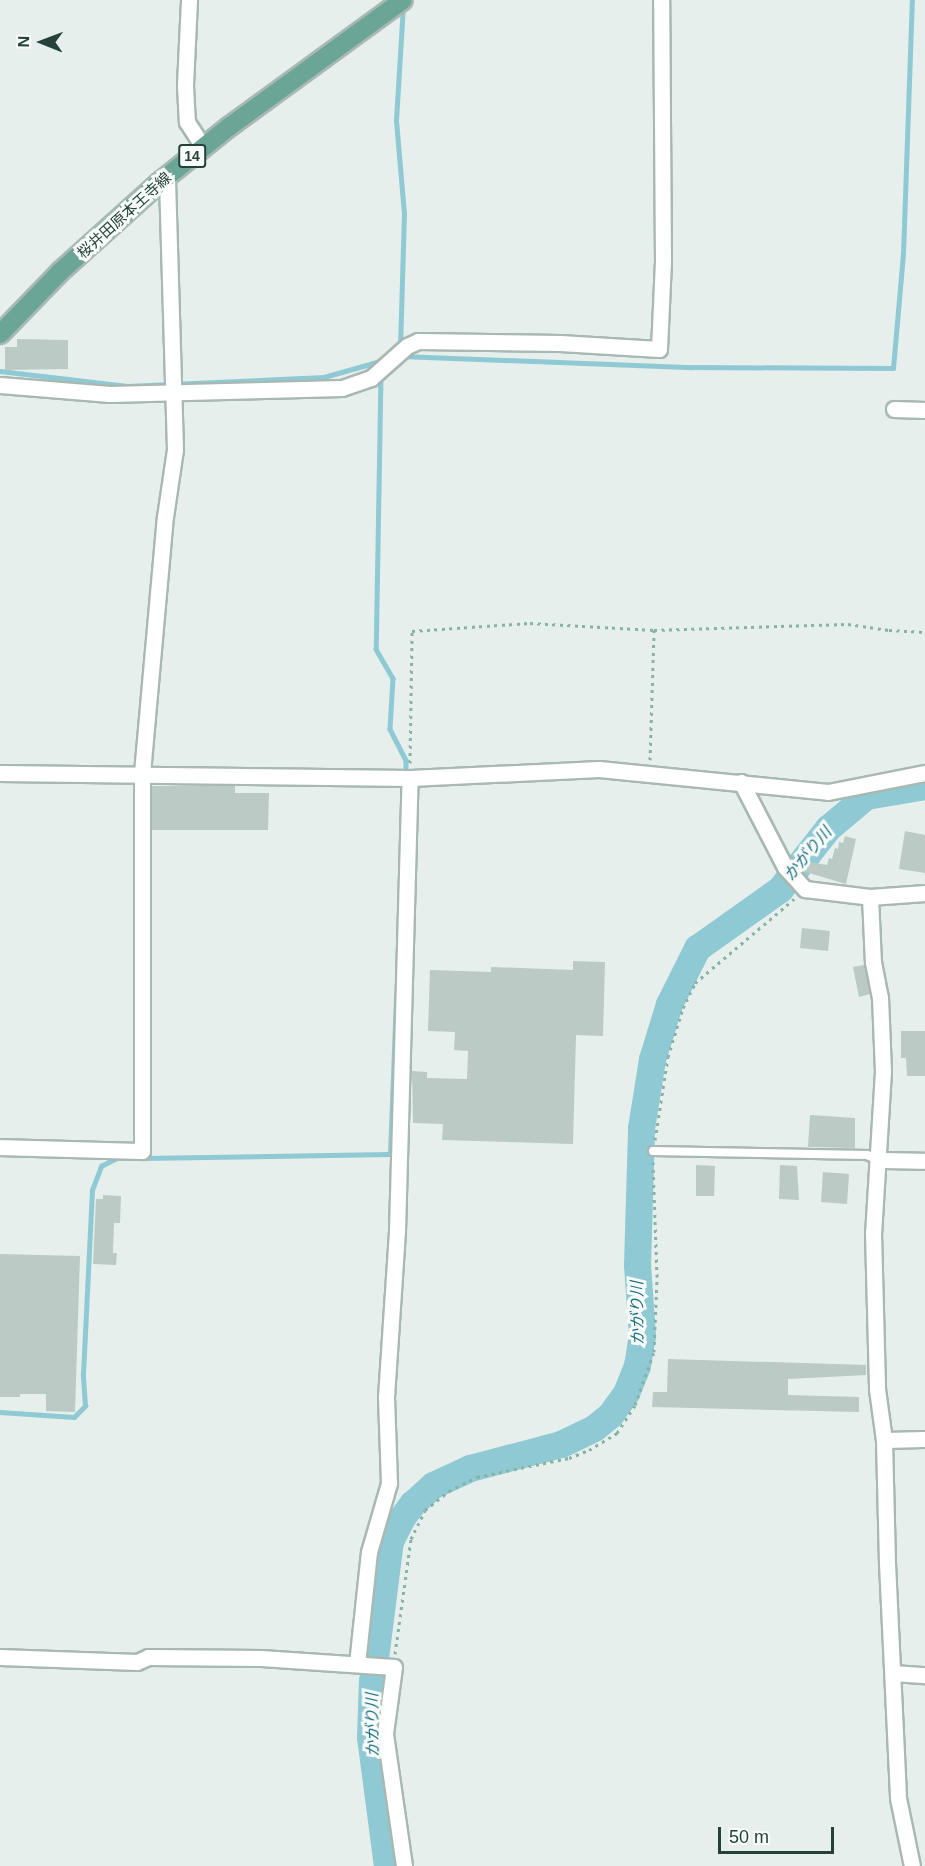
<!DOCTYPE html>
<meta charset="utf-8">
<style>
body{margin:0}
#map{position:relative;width:925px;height:1866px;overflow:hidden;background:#e6efeb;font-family:Helvetica,"Noto Sans JP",sans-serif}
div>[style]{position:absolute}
.stream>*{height:4.5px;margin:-2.25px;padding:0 2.25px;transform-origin:2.25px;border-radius:2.25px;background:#8ec9d4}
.river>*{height:27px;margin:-13.5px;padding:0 13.5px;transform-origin:13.5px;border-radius:13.5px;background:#8ec9d4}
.building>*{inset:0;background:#bbcac4}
.path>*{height:3px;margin-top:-1.5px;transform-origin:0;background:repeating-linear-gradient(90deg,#86b3a5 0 3px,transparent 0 7.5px)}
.roads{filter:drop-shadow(2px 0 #a8b8b2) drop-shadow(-2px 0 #a8b8b2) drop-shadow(0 2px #a8b8b2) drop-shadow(0 -2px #a8b8b2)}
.service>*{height:8px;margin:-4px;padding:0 4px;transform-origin:4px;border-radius:4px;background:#fff}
.minor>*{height:15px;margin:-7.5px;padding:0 7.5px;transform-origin:7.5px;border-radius:7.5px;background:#fff}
.primary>*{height:18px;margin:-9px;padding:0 9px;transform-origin:9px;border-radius:9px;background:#6aa596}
span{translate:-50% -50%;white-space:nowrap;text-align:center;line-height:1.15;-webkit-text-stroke:6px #f7fbf9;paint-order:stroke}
.shield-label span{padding:2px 4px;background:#f7fbf9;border:2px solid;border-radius:4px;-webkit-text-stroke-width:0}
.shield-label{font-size:14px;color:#24423a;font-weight:700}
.street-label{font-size:15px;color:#24423a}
.water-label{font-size:16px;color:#1c6f80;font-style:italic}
.north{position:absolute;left:12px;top:12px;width:60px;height:60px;-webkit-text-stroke:4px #f7fbf9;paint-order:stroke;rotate:271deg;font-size:16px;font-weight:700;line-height:24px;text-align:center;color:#24423a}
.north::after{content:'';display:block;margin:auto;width:21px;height:27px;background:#24423a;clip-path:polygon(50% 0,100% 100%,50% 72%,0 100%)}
.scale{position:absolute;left:718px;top:1827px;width:116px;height:27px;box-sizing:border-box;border:3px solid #24423a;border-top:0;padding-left:8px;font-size:18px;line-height:21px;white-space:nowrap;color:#24423a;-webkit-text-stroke:4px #f7fbf9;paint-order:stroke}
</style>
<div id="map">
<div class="stream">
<div style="left:400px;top:348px;width:134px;rotate:-88.3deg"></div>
<div style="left:404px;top:214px;width:94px;rotate:-94.9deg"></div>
<div style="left:396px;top:120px;width:114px;rotate:-86.5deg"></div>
<div style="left:401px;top:356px;width:291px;rotate:2.2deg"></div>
<div style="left:692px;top:367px;width:201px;rotate:0.3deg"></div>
<div style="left:893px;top:368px;width:114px;rotate:-85deg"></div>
<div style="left:903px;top:254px;width:254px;rotate:-88deg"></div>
<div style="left:0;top:371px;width:128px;rotate:6.7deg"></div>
<div style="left:127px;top:386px;width:197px;rotate:-2.6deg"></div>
<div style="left:324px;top:377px;width:62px;rotate:-15.8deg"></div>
<div style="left:381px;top:375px;width:274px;rotate:91deg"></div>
<div style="left:376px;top:649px;width:34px;rotate:60deg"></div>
<div style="left:393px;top:678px;width:51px;rotate:93.4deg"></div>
<div style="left:390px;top:729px;width:35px;rotate:63deg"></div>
<div style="left:406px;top:760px;width:15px;rotate:90deg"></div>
<div style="left:142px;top:1158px;width:248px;rotate:-0.9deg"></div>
<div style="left:390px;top:1154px;width:155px;rotate:-87.8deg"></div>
<div style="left:0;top:1412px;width:74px;rotate:3.9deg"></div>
<div style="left:74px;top:1417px;width:16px;rotate:-45deg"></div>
<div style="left:85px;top:1406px;width:32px;rotate:-94deg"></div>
<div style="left:83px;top:1374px;width:184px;rotate:-87.2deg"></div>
<div style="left:92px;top:1190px;width:26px;rotate:-69deg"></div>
<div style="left:101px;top:1166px;width:20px;rotate:-27deg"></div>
</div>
<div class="river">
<div style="left:387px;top:1866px;width:130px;rotate:-97.5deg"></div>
<div style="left:370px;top:1737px;width:56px;rotate:-88deg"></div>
<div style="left:372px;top:1681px;width:141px;rotate:-82.7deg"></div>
<div style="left:390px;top:1541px;width:25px;rotate:-63deg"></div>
<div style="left:401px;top:1519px;width:19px;rotate:-54deg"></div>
<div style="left:412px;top:1504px;width:28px;rotate:-42deg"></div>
<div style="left:433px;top:1485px;width:41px;rotate:-24.7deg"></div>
<div style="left:470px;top:1468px;width:94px;rotate:-14.8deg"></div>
<div style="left:561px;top:1444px;width:37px;rotate:-26deg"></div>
<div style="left:594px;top:1428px;width:21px;rotate:-39deg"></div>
<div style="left:610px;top:1415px;width:27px;rotate:-54deg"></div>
<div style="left:626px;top:1393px;width:29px;rotate:-68deg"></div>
<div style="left:637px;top:1366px;width:30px;rotate:-81deg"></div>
<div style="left:642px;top:1336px;width:71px;rotate:-94deg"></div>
<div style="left:637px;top:1265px;width:137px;rotate:-88.3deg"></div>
<div style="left:641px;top:1128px;width:70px;rotate:-80.9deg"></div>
<div style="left:652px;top:1059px;width:58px;rotate:-72.8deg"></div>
<div style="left:669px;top:1004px;width:63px;rotate:-63.4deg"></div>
<div style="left:697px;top:948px;width:102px;rotate:-35.4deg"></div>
<div style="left:780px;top:889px;width:78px;rotate:-51.8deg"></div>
<div style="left:828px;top:828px;width:50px;rotate:-40.1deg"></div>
<div style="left:866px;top:796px;width:60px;rotate:-9.6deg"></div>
</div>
<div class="building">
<div style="clip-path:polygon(17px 339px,68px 340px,68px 369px,5px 370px,5px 347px,17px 347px)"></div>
<div style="clip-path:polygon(152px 786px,235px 786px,235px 793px,269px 793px,268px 830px,152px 830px)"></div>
<div style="clip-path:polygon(905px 831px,925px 835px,925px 873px,899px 869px)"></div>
<div style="clip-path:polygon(845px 836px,856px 839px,846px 884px,802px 871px,804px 861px,827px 865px,829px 858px,832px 859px,835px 848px,838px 849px,839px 842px,843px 843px)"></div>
<div style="clip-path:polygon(802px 928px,830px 931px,828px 951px,800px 948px)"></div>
<div style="clip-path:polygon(573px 961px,605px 962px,603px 1036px,576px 1035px,573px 1144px,442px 1140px,443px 1124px,413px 1123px,412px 1071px,427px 1072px,427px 1078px,467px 1079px,468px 1051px,454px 1050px,455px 1032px,428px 1031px,430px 970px,491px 972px,491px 967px,573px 970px)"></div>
<div style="clip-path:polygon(864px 965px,870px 994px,859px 997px,853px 967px)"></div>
<div style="clip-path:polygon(901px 1031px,925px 1031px,925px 1076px,907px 1076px,906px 1058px,901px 1058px)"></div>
<div style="clip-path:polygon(810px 1115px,855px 1118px,855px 1148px,808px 1147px)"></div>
<div style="clip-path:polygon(696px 1165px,715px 1166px,714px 1196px,696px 1196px)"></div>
<div style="clip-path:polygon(780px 1165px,797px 1166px,799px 1200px,779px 1199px)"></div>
<div style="clip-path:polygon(823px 1172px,849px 1174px,847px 1204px,821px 1202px)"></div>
<div style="clip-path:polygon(103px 1195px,121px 1196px,120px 1223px,114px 1223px,113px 1253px,117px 1253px,116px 1265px,93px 1264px,96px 1199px,103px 1199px)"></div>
<div style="clip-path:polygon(0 1254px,80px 1256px,75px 1412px,46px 1411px,46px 1394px,20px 1394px,20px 1397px,0 1397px)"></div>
<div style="clip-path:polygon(668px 1359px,866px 1365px,866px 1375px,788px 1379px,788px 1395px,859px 1397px,859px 1412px,652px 1407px,653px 1392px,667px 1392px)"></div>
</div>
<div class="path">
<div style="left:650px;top:760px;width:130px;rotate:-88.2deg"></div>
<div style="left:410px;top:763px;width:132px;rotate:-89.1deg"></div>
<div style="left:412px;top:631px;width:118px;rotate:-3.9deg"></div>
<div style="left:530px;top:623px;width:124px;rotate:3.2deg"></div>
<div style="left:654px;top:630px;width:194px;rotate:-1.8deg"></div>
<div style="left:848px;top:624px;width:41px;rotate:8.3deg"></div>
<div style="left:889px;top:630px;width:36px;rotate:3deg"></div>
<div style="left:655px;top:1140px;width:84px;rotate:-81.1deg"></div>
<div style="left:668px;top:1057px;width:51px;rotate:-73deg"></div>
<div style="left:683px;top:1008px;width:28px;rotate:-64deg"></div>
<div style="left:695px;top:983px;width:130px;rotate:-40.3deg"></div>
<div style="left:395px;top:1654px;width:116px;rotate:-82.1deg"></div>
<div style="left:411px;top:1539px;width:32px;rotate:-64deg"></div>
<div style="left:425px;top:1510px;width:31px;rotate:-38deg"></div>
<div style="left:449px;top:1491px;width:31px;rotate:-27deg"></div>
<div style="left:477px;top:1477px;width:94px;rotate:-11.7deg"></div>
<div style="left:569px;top:1458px;width:22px;rotate:-22deg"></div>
<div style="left:589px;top:1450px;width:33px;rotate:-31deg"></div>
<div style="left:617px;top:1433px;width:33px;rotate:-57deg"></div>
<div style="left:635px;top:1405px;width:56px;rotate:-70.3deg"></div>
<div style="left:654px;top:1352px;width:75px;rotate:-87.7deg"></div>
<div style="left:657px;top:1277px;width:115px;rotate:-92deg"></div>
</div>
<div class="roads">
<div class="service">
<div style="left:653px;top:1151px;width:214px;rotate:1.1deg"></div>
<div style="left:867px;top:1155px;width:12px;rotate:24deg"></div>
</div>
<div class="minor">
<div style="left:189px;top:0;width:86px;rotate:92.7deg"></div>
<div style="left:185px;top:86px;width:36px;rotate:87deg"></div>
<div style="left:187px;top:122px;width:30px;rotate:57deg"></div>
<div style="left:0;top:385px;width:110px;rotate:4.7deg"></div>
<div style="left:110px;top:394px;width:232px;rotate:-1.5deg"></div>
<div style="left:342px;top:388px;width:31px;rotate:-19deg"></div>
<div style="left:371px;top:378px;width:48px;rotate:-41.6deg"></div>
<div style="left:407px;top:346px;width:12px;rotate:-24deg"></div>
<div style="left:418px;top:341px;width:142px;rotate:0.8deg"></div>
<div style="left:560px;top:343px;width:99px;rotate:3.5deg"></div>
<div style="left:659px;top:349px;width:87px;rotate:-87.4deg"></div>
<div style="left:663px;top:262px;width:262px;rotate:-90.4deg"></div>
<div style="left:894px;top:409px;width:31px;rotate:2deg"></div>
<div style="left:0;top:773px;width:410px;rotate:0.7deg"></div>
<div style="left:410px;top:778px;width:189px;rotate:-2.7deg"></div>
<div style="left:599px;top:769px;width:230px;rotate:5.7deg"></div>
<div style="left:828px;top:792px;width:99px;rotate:-11.1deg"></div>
<div style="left:741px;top:782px;width:96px;rotate:62.6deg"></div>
<div style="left:785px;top:867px;width:30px;rotate:48deg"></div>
<div style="left:805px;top:889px;width:65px;rotate:7deg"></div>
<div style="left:870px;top:897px;width:55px;rotate:-4.2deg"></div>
<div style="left:870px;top:897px;width:65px;rotate:87.4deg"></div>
<div style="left:873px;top:962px;width:36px;rotate:79deg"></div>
<div style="left:880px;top:997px;width:74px;rotate:87.7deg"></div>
<div style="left:883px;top:1071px;width:162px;rotate:93.5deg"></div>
<div style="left:873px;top:1233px;width:156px;rotate:88.5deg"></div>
<div style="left:877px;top:1389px;width:51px;rotate:82.2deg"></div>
<div style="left:884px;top:1440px;width:123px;rotate:88.6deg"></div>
<div style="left:887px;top:1563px;width:235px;rotate:87.3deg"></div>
<div style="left:898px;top:1798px;width:69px;rotate:78.4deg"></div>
<div style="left:0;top:1147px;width:142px;rotate:1.6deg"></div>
<div style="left:142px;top:1151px;width:378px;rotate:-90deg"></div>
<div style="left:142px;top:773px;width:257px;rotate:-84.9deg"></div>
<div style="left:165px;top:517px;width:69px;rotate:-81.6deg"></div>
<div style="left:175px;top:449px;width:273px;rotate:-91.7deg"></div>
<div style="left:879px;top:1160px;width:46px;rotate:1.2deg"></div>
<div style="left:884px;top:1440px;width:41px;rotate:-1.4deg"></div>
<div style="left:0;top:1657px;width:137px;rotate:2.1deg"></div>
<div style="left:137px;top:1662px;width:12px;rotate:-24deg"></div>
<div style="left:148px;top:1657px;width:113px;rotate:0.5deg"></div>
<div style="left:261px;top:1658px;width:133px;rotate:3.9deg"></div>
<div style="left:394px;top:1667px;width:68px;rotate:97.7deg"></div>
<div style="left:385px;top:1734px;width:133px;rotate:81.8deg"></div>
<div style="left:357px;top:1664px;width:113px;rotate:-83.9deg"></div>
<div style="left:369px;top:1552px;width:72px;rotate:-73.8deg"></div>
<div style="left:389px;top:1483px;width:86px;rotate:-92deg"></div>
<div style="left:386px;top:1397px;width:166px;rotate:-86.2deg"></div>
<div style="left:397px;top:1231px;width:453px;rotate:-88.4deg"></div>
<div style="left:893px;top:1673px;width:32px;rotate:4deg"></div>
</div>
<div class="primary">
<div style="left:0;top:334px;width:86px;rotate:-45.9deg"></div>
<div style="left:60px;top:272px;width:133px;rotate:-42deg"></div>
<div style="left:159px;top:183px;width:90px;rotate:-38.7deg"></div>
<div style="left:229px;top:127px;width:215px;rotate:-36.1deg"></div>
</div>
</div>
<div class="shield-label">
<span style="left:192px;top:156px">14</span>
</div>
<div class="street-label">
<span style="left:124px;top:215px;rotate:-42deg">桜井田原本王寺線</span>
</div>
<div class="water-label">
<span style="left:808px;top:854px;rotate:-50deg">かがり川</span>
<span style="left:638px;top:1313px;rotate:-91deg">かがり川</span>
<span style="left:373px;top:1725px;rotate:-91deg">かがり川</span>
</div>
<div class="north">N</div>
<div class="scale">50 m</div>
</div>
